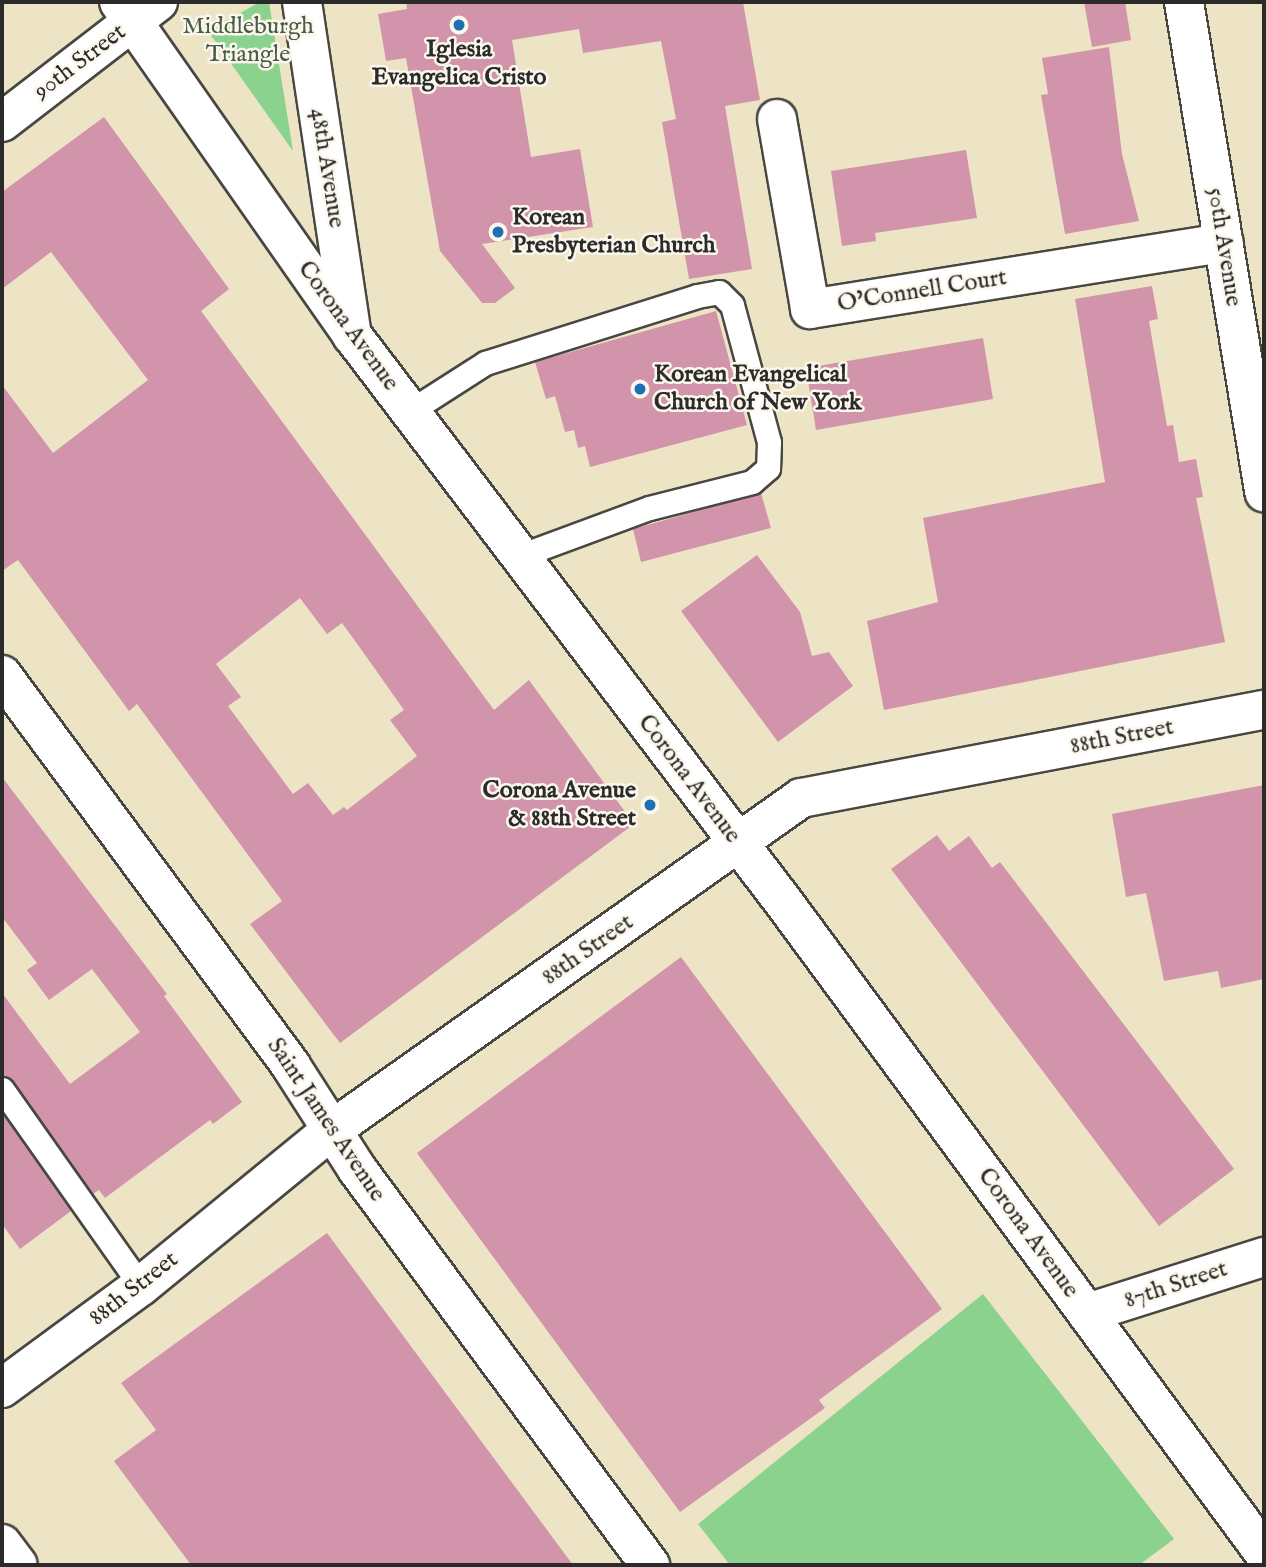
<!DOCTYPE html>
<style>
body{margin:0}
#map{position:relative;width:1266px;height:1567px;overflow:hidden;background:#ece4c4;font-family:"IM FELL English",serif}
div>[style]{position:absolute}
.green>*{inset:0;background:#8ad28d}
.building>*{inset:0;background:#d294ab}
.roads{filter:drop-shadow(2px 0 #484742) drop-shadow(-2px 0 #484742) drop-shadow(0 2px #484742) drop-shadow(0 -2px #484742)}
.service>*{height:23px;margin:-11.5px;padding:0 11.5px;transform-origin:11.5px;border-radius:11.5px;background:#fff}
.minor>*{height:38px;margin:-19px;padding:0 19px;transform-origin:19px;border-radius:19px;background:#fff}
.tertiary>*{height:38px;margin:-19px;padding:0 19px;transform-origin:19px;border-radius:19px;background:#fff}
.dots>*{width:19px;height:19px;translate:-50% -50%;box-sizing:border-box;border:4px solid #fbf7ec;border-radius:50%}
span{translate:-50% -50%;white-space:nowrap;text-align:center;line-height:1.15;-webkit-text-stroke:5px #fbf7ec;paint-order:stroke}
.park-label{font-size:24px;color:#485d48}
.poi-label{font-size:24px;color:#2b2b2b;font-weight:700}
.left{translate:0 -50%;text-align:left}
.right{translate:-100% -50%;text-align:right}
.street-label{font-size:24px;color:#2b2b2b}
.frame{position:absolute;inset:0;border:4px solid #2b2b2b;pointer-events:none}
</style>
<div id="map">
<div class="green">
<div style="clip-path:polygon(260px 2px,269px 2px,293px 151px,208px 31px)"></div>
<div style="clip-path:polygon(983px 1294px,1174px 1539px,1139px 1565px,730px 1565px,698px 1524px)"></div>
</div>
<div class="building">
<div style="clip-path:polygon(406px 2px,743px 2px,760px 100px,725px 106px,752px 269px,689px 279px,662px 122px,676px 119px,661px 41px,583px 53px,579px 29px,512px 40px,531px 157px,580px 149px,593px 227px,482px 244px,515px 288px,495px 303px,482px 303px,440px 251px,406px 58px,386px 61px,378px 14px,407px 9px)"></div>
<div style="clip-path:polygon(1084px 2px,1125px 2px,1131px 40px,1092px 47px)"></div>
<div style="clip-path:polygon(1109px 47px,1122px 154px,1139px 221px,1065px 234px,1041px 95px,1048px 94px,1042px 58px)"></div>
<div style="clip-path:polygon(evenodd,104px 117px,229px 289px,201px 311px,494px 710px,529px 680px,634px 824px,340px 1043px,250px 924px,282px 901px,137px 704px,129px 711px,18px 560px,2px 571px,2px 385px,53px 453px,148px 380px,51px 252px,2px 289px,2px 192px,104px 117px,300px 598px,327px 634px,342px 623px,363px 652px,404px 710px,390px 720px,417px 756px,347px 810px,344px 807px,333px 815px,308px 783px,293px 794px,228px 706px,241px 697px,216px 664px,300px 598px)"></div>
<div style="clip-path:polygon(966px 150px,977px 218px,875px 233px,876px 241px,842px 246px,831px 171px)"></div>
<div style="clip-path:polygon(1152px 286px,1158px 319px,1149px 321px,1167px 426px,1173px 425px,1179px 462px,1196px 459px,1203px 497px,1196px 498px,1225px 642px,884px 710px,867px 621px,938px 602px,923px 518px,1105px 482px,1075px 299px)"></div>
<div style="clip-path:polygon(716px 311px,747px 425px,590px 467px,585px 446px,578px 448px,574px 430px,565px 432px,555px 396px,546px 399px,535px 362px)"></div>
<div style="clip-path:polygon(983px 338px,993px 399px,816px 430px,806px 368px)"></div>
<div style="clip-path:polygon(761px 493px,771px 528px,641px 562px,633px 529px)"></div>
<div style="clip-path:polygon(757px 555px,800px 612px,812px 656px,829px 652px,853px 686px,778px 742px,681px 611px)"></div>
<div style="clip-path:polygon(2px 777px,167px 994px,164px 996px,242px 1102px,213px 1124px,210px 1120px,105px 1198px,99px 1190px,93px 1194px,13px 1081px,2px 1075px,2px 993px,70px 1084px,140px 1032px,92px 969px,49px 1000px,27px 970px,37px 963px,2px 917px)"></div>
<div style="clip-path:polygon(1264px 785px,1264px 979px,1221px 988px,1218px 971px,1164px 981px,1146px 893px,1126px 897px,1112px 814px)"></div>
<div style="clip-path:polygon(937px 835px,949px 851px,969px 836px,992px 868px,1000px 862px,1234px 1169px,1159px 1226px,891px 869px)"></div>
<div style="clip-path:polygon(681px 957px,942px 1309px,819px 1400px,825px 1408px,680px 1512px,417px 1153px)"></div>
<div style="clip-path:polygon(2px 1113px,71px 1211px,20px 1249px,2px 1224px)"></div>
<div style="clip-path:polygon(327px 1233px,573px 1565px,191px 1565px,114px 1461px,156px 1430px,121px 1383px)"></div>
</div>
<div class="roads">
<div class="service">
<div style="left:410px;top:411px;width:89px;rotate:-32.6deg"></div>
<div style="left:485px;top:363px;width:222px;rotate:-17.5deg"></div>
<div style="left:697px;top:296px;width:22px;rotate:-10deg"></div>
<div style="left:719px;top:292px;width:18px;rotate:45deg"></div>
<div style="left:732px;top:305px;width:142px;rotate:74.9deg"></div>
<div style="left:769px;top:442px;width:26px;rotate:92deg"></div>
<div style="left:768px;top:468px;width:21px;rotate:139deg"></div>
<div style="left:752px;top:482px;width:106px;rotate:165.8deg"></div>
<div style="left:649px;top:508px;width:139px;rotate:159.7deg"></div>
<div style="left:2px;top:1089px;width:241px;rotate:54.8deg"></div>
</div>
<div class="minor">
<div style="left:302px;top:2px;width:337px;rotate:81.5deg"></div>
<div style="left:1184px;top:2px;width:497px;rotate:80.7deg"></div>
<div style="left:777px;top:119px;width:193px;rotate:80.1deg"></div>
<div style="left:810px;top:309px;width:419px;rotate:-9.1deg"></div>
<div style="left:2px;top:122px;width:197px;rotate:-37.6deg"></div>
<div style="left:2px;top:675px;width:486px;rotate:53.5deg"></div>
<div style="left:291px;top:1066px;width:122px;rotate:57.3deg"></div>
<div style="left:357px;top:1169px;width:493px;rotate:53.5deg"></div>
<div style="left:1087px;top:1313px;width:186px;rotate:-17.6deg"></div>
<div style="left:2px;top:1388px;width:172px;rotate:-36.3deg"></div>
<div style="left:141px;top:1286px;width:248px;rotate:-39.3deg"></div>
<div style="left:333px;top:1129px;width:573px;rotate:-35.27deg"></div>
<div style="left:801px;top:798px;width:471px;rotate:-10.8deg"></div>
<div style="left:2px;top:1544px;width:26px;rotate:53deg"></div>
</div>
<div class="tertiary">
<div style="left:119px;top:2px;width:406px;rotate:55deg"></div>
<div style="left:352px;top:335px;width:715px;rotate:52.73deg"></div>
<div style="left:785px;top:904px;width:807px;rotate:53.57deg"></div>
</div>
</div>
<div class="dots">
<div style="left:459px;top:25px;background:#1f6fb2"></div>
<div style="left:498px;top:232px;background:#1f6fb2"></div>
<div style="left:640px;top:389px;background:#1f6fb2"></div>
<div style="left:650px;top:805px;background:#1f6fb2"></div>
</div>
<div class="park-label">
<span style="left:248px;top:41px">Middleburgh<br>Triangle</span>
</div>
<div class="poi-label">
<span style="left:459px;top:64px">Iglesia<br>Evangelica Cristo</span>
<span class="left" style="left:512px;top:232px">Korean<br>Presbyterian Church</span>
<span class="left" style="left:654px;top:389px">Korean Evangelical<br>Church of New York</span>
<span class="right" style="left:636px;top:805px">Corona Avenue<br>&amp; 88th Street</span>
</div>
<div class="street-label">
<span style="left:80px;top:62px;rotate:-37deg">90th Street</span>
<span style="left:327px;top:168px;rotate:81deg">48th Avenue</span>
<span style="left:1224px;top:247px;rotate:81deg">50th Avenue</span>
<span style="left:922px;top:291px;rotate:-9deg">O'Connell Court</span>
<span style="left:348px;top:326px;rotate:54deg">Corona Avenue</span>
<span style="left:1122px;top:737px;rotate:-11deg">88th Street</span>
<span style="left:689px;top:779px;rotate:53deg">Corona Avenue</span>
<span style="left:588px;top:950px;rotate:-35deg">88th Street</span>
<span style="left:326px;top:1120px;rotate:56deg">Saint James Avenue</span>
<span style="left:1028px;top:1233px;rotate:54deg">Corona Avenue</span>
<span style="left:1176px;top:1285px;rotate:-18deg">87th Street</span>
<span style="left:134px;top:1289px;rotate:-38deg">88th Street</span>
</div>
<div class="frame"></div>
</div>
